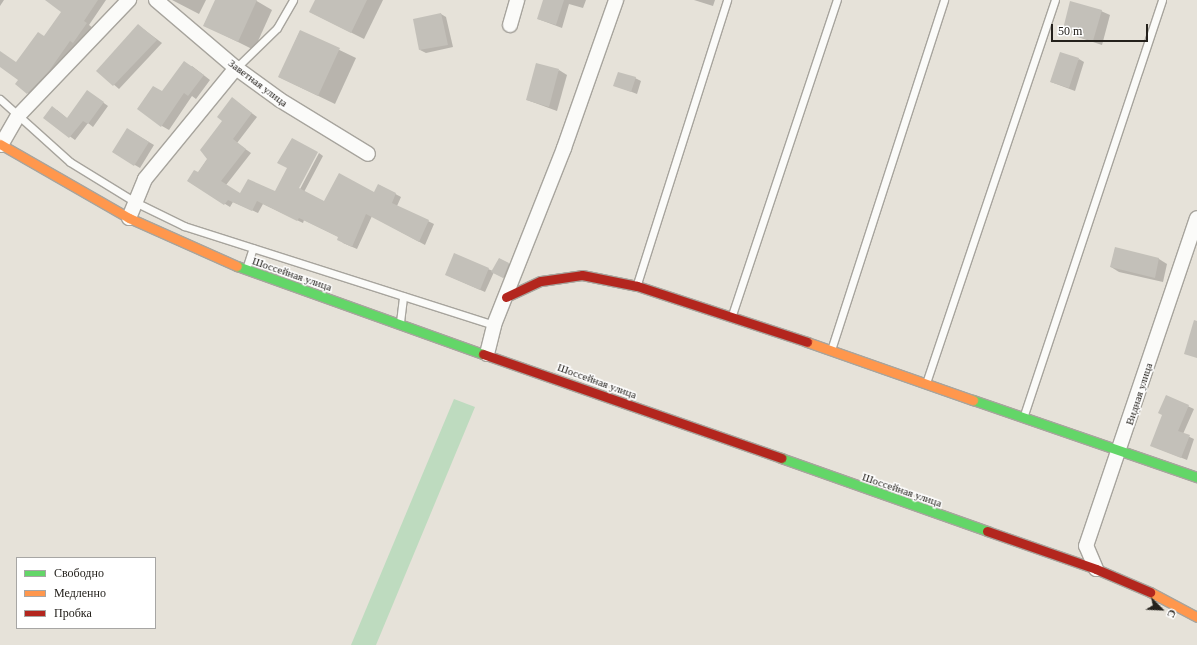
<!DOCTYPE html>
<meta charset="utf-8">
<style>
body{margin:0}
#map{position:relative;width:1197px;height:645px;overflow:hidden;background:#e6e2d9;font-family:Georgia,serif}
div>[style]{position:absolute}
.green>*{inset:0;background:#bedbbf}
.shadow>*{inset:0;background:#0003}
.building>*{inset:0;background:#c3c0b9}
.roads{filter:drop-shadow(1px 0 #a7a49d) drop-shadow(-1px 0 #a7a49d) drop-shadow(0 1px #a7a49d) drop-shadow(0 -1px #a7a49d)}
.lane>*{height:7px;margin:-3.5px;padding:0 3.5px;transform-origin:3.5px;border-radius:3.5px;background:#fbfbf9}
.street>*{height:14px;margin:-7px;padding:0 7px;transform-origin:7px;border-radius:7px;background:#fbfbf9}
.fast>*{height:9px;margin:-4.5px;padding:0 4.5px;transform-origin:4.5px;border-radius:4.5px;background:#63d668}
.slow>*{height:9px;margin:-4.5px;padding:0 4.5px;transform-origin:4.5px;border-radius:4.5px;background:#ff974d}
.jam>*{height:9px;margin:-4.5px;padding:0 4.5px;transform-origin:4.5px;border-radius:4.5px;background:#b3261e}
span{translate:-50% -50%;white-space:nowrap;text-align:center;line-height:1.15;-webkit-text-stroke:3px #fff;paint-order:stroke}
.street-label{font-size:11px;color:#24211c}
.legend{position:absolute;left:16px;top:557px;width:140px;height:72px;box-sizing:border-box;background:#fff;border:1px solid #a7a6a4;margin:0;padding:5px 7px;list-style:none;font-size:12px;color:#24211c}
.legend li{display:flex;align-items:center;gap:8px;height:20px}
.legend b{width:20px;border:1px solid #a7a6a4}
.north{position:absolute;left:1141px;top:589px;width:40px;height:40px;-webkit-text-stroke:3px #fff;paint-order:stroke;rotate:114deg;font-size:11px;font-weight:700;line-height:16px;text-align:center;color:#24211c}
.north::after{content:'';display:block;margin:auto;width:14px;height:18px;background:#24211c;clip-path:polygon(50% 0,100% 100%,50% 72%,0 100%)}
.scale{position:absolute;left:1051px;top:24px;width:97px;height:18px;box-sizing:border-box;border:2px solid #24211c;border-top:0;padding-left:5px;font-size:12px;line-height:14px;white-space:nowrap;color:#24211c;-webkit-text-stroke:3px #fff;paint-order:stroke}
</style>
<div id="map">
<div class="green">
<div style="clip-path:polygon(454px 399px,475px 407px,376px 645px,351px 645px)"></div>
</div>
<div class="shadow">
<div style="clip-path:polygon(0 0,4px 0,0 6px)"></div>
<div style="clip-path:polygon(47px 0,106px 0,89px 25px,93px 28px,80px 46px,77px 44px,55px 74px,34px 97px,16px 84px,20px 79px,0 65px,0 58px,17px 63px,44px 37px,63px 11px)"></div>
<div style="clip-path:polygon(172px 0,206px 0,199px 14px)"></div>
<div style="clip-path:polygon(216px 0,255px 0,272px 10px,254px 50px,204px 25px)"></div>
<div style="clip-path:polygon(316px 0,383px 0,364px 39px,310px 12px)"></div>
<div style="clip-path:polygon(544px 0,586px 0,583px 8px,569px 4px,562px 28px,538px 19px)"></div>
<div style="clip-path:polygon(694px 0,715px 0,713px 6px)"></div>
<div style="clip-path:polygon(1101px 11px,1110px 15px,1102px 45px,1063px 32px)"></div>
<div style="clip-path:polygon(441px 14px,446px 17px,453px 47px,426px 53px,420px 50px)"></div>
<div style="clip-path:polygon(138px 25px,162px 43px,119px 89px,98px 71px)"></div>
<div style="clip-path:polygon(300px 31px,356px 58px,335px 104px,279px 77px)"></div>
<div style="clip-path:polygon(1079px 59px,1084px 62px,1075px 91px,1051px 82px)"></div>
<div style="clip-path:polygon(192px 66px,210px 80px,196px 99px,192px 96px,169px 130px,162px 126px,162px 92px)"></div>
<div style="clip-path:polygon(559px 70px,567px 75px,557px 111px,527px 100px)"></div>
<div style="clip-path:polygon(635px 78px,641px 81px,637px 94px,614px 85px)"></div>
<div style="clip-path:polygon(93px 95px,108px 106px,93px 127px,88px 123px,75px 140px,44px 118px,57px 110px,68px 119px)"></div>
<div style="clip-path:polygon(237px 102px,257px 117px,237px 143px,251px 153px,226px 185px,240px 194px,275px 193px,288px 168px,293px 139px,296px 192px,298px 193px,319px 153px,323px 156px,304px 192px,325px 202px,374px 194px,379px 185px,401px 197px,397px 206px,434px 224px,425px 245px,372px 216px,357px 249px,343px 243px,339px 237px,304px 220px,303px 223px,263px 204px,258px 213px,233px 202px,230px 207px,188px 181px,198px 173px,208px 158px)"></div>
<div style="clip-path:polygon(127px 129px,154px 145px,140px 168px,113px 152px)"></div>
<div style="clip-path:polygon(1115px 249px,1159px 259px,1167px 264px,1163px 282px,1119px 272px,1111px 267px)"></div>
<div style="clip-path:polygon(499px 259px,514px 267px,509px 281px,494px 272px,485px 292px,451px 277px,488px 269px,493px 271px)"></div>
<div style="clip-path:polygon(1166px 396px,1194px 409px,1183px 434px,1194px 439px,1187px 460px,1157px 448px)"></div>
</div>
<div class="building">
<div style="clip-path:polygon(45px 0,98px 0,84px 21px,87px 23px,73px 43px,70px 41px,49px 71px,27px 94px,15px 84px,18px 80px,0 67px,0 51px,16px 62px,38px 32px,44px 36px,61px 12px)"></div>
<div style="clip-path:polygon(215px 0,257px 0,238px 42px,203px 26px)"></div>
<div style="clip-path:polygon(315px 0,367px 0,351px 33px,309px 12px)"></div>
<div style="clip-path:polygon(543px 0,564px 0,556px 25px,537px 19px)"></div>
<div style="clip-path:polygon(1070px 1px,1102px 10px,1093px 41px,1062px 33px)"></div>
<div style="clip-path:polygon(441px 13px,448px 45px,419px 50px,413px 19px)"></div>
<div style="clip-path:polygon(138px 24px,157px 40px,113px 86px,96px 71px)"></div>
<div style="clip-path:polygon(300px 30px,340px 48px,318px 96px,278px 77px)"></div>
<div style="clip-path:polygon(1060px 52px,1079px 58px,1069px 88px,1050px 82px)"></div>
<div style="clip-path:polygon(184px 61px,204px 75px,188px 96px,184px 93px,161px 127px,137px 109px,153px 86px,162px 91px)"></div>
<div style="clip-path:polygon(536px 63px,559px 69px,549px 107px,526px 100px)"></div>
<div style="clip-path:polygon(618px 72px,636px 77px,631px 92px,613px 86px)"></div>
<div style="clip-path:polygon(87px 90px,104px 102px,88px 124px,83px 121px,69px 138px,43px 118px,52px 106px,67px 118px)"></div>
<div style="clip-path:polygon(232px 97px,252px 113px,233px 139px,246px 149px,221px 181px,240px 193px,248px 179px,275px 191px,287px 168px,277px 163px,292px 138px,318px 152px,299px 188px,324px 201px,339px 173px,374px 192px,378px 184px,396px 193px,392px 203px,429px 220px,419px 242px,366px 214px,352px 247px,337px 240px,338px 237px,299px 218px,297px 221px,257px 201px,252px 211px,228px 200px,224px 205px,187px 181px,194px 170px,198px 172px,207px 159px,200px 150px,222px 121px,217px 117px)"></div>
<div style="clip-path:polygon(127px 128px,149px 142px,134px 166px,112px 152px)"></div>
<div style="clip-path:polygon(1115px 247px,1159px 258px,1155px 278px,1110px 267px)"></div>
<div style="clip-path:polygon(454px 253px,489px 268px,480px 290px,445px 275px)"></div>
<div style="clip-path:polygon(499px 258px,509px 263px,503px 278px,491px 272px)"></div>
<div style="clip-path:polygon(1194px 320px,1197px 321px,1197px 358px,1184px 354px)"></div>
<div style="clip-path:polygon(1166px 395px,1189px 405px,1178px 431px,1190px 435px,1181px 458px,1150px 446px,1162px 415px,1158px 413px)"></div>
</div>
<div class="roads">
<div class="lane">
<div style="left:236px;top:68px;width:57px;rotate:-44.3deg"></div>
<div style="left:277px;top:28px;width:32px;rotate:-60deg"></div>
<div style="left:0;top:99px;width:94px;rotate:42deg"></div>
<div style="left:70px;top:162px;width:76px;rotate:31.6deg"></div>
<div style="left:135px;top:202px;width:55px;rotate:26.1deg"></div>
<div style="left:184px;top:226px;width:325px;rotate:17.7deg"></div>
<div style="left:246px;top:269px;width:22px;rotate:-72deg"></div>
<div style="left:637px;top:284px;width:298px;rotate:-72.4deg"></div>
<div style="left:732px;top:315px;width:332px;rotate:-71.6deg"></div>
<div style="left:400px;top:322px;width:26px;rotate:-83deg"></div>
<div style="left:831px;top:350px;width:368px;rotate:-72.1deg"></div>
<div style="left:926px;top:383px;width:404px;rotate:-71.4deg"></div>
<div style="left:1024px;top:415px;width:437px;rotate:-71.6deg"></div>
</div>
<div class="street">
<div style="left:156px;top:0;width:105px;rotate:40.4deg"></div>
<div style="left:236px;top:68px;width:54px;rotate:36deg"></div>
<div style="left:280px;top:100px;width:103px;rotate:31.5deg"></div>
<div style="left:510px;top:25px;width:26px;rotate:-74deg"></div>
<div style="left:1px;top:145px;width:34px;rotate:-60deg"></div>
<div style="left:18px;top:116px;width:161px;rotate:-46.3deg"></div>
<div style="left:129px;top:218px;width:42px;rotate:-67.7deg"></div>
<div style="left:145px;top:179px;width:144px;rotate:-50.7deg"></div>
<div style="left:487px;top:354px;width:30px;rotate:-76deg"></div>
<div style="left:494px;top:325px;width:190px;rotate:-68.4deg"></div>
<div style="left:564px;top:148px;width:157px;rotate:-70.6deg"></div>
<div style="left:1096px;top:569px;width:25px;rotate:-113deg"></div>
<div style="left:1086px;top:546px;width:346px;rotate:-71.3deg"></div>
</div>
<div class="fast">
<div style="left:237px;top:266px;width:261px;rotate:19.7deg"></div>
<div style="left:973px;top:400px;width:237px;rotate:19deg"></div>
<div style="left:781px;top:458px;width:219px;rotate:19.5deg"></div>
</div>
<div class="slow">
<div style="left:0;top:144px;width:149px;rotate:29.8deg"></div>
<div style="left:129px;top:218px;width:118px;rotate:24deg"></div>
<div style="left:807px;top:342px;width:176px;rotate:19.3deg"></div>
<div style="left:1150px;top:592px;width:53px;rotate:28deg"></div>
</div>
<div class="jam">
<div style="left:506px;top:297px;width:38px;rotate:-25deg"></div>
<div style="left:541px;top:281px;width:41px;rotate:-8.3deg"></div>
<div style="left:582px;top:275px;width:56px;rotate:11.3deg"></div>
<div style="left:637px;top:286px;width:179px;rotate:18.2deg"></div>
<div style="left:483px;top:354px;width:316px;rotate:19.2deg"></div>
<div style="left:987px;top:531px;width:115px;rotate:19.2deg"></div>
<div style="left:1096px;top:569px;width:59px;rotate:23.1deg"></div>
</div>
</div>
<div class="street-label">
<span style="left:258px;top:83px;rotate:37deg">Заветная улица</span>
<span style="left:292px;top:274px;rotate:19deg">Шоссейная улица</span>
<span style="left:597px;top:381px;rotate:20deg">Шоссейная улица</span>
<span style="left:1139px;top:394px;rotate:-72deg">Видная улица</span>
<span style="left:902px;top:490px;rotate:19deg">Шоссейная улица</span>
</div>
<ul class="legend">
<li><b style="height:5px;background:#63d668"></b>Свободно</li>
<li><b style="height:5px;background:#ff974d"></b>Медленно</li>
<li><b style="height:5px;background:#b3261e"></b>Пробка</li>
</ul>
<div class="north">С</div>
<div class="scale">50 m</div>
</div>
